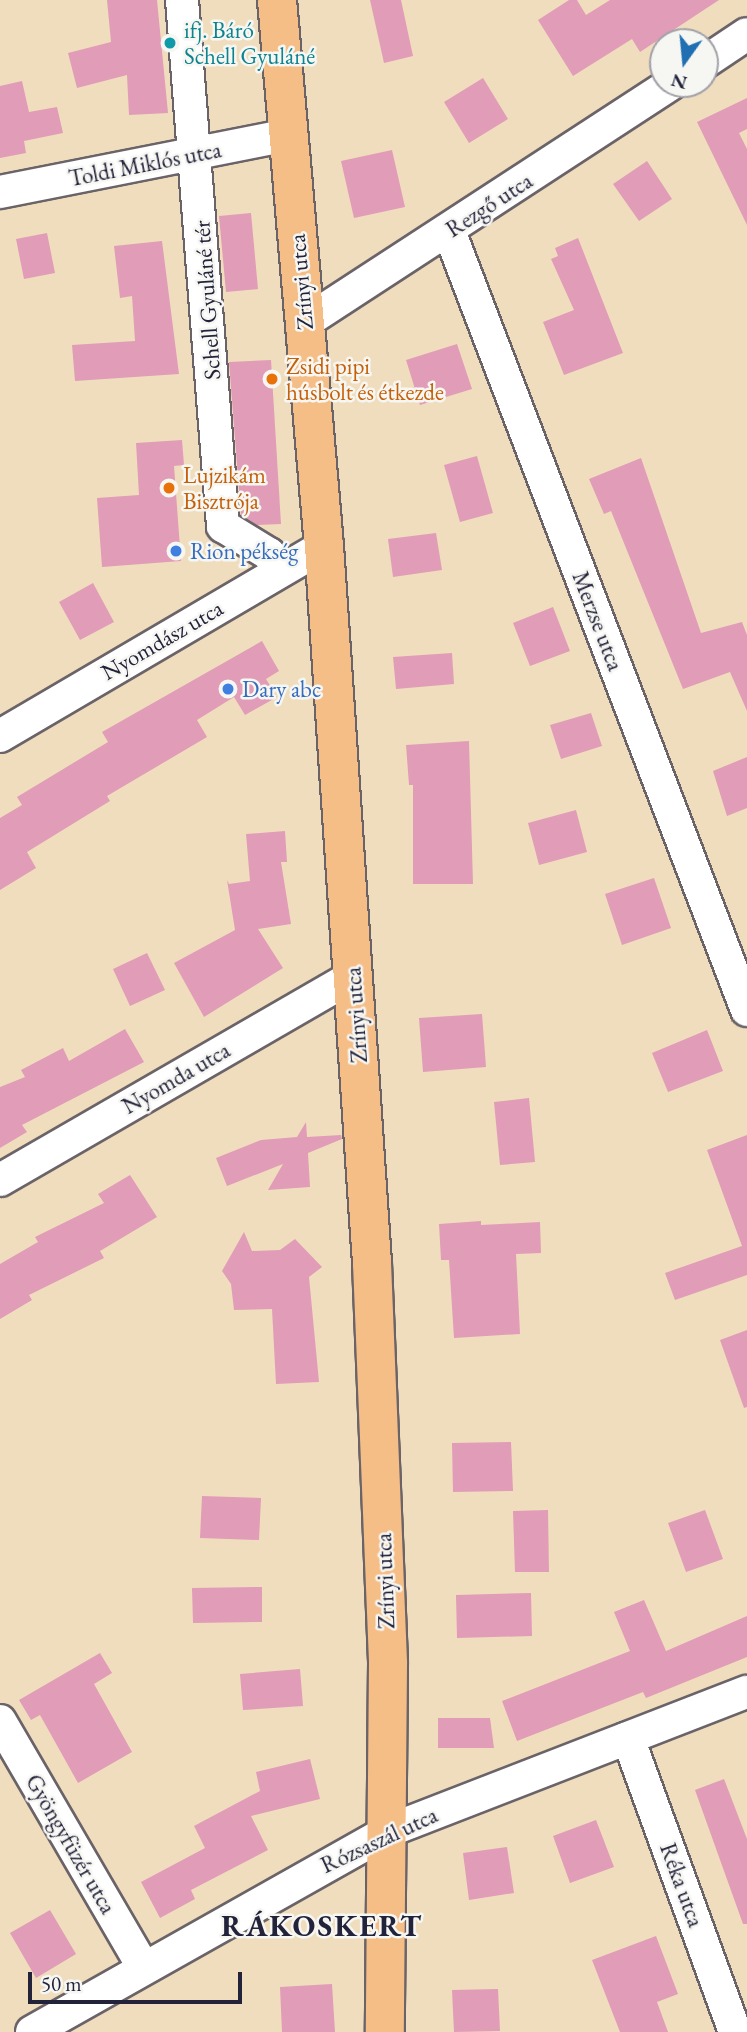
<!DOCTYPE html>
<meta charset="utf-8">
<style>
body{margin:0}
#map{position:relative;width:747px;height:2032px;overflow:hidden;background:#f0ddbd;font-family:"EB Garamond",serif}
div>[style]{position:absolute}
.building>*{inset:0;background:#e19cb8}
.roads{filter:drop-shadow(2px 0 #6a6368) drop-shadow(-2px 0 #6a6368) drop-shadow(0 2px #6a6368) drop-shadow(0 -2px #6a6368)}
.minor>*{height:32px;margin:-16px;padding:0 16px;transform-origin:16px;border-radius:16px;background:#fff}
.major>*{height:38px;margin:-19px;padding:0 19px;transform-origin:19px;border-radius:19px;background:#f6be87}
.dots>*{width:19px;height:19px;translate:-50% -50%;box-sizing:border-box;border:4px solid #f6f6f2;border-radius:50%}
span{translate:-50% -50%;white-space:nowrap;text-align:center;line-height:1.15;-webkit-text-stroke:5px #f6f6f2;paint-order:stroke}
.culture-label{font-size:23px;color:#0d838f}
.left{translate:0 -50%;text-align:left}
.street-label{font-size:23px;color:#22223b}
.food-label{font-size:23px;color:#c56008}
.shop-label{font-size:23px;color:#366cbe}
.district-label{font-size:30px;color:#22223b;font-weight:700;letter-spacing:2px}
.north{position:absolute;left:649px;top:28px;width:70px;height:70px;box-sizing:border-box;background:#f6f6f2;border:2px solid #a1a1a9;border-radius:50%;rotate:195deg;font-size:19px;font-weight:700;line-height:28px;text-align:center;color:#22223b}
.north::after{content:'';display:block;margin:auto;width:24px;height:32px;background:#1f6fb2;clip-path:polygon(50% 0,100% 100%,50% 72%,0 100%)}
.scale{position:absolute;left:28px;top:1972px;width:214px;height:32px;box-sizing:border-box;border:4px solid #22223b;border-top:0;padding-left:9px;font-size:21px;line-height:24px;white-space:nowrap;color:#22223b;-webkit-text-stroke:5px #f6f6f2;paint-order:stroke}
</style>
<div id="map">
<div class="building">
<div style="clip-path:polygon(107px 0,157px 0,168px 113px,129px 115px,127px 75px,77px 88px,68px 53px,111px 42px)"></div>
<div style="clip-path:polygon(370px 0,401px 0,413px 56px,384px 63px)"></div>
<div style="clip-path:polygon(569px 0,577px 0,586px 15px,610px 0,719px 0,640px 52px,632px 39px,573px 76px,538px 20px)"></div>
<div style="clip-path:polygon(483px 78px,508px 119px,469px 143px,444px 102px)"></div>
<div style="clip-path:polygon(22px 81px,29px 112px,57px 107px,63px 133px,24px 141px,26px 153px,0 158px,0 86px)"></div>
<div style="clip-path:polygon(747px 98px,747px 129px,739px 133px,747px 149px,747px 225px,697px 122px)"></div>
<div style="clip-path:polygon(392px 150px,405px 207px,354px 218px,341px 161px)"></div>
<div style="clip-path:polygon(647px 161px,672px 199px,639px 221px,613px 184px)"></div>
<div style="clip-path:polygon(251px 213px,258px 289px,226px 292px,219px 216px)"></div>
<div style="clip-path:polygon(47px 233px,55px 273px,24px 279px,16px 239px)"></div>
<div style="clip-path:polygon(578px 238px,623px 353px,564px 375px,543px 322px,574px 310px,551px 259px,558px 256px,555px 248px)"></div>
<div style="clip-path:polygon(162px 241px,179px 374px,75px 381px,72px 345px,135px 341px,132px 296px,120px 298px,114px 246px)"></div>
<div style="clip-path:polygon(457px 344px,472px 389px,420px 405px,406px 360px)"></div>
<div style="clip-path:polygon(271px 360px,281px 524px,257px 525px,241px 515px,229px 362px)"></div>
<div style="clip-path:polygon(182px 440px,184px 465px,174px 466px,181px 561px,102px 567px,97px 498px,139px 495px,136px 443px)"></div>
<div style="clip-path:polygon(477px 456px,493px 513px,460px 522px,444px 465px)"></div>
<div style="clip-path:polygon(641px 458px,701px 633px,742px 622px,747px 635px,747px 711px,730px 672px,683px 689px,611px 511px,604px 514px,589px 479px)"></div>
<div style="clip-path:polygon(436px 533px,442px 570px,393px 577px,388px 539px)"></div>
<div style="clip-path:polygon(93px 583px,114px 622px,80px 640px,59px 602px)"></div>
<div style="clip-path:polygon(553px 607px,570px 651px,530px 666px,513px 623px)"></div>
<div style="clip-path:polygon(262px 641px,279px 671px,266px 679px,277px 697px,245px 715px,234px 697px,197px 720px,207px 737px,107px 796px,110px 801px,27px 852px,36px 868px,0 890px,0 818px,22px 805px,17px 797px,108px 742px,102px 732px)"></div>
<div style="clip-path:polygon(452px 653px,454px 684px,396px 689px,393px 657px)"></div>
<div style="clip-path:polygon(591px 713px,602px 746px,561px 759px,550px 725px)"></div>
<div style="clip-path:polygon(469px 741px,473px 884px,413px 884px,413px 785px,409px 785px,406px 745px)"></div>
<div style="clip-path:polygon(747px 757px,747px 808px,727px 816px,713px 771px)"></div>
<div style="clip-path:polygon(576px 810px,587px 852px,539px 865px,528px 823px)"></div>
<div style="clip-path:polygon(285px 831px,287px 862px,281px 862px,291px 924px,258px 929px,283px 968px,204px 1017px,174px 963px,235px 930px,227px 880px,229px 884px,250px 881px,246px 834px)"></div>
<div style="clip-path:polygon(654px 878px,671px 928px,622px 945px,605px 894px)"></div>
<div style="clip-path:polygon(147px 953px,165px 990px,130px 1006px,113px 969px)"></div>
<div style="clip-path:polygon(482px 1014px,486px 1067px,423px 1072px,419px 1018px)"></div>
<div style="clip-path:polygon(125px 1029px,144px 1062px,22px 1125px,27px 1132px,0 1148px,0 1087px,25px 1077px,21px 1070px,63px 1048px,69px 1061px)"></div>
<div style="clip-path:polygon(707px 1030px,723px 1071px,668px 1092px,652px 1053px)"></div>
<div style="clip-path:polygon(529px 1098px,535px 1162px,500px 1165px,494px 1102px)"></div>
<div style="clip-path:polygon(306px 1122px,307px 1137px,341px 1135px,342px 1139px,308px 1153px,310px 1187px,268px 1190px,283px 1164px,227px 1186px,216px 1158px,261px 1140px,297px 1137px)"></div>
<div style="clip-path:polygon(747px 1135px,747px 1275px,675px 1300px,665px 1273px,742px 1246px,707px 1150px)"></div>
<div style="clip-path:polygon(130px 1175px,157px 1217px,100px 1251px,104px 1258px,29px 1295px,32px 1300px,0 1319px,0 1264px,38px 1242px,35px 1237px,104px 1203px,98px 1194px)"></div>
<div style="clip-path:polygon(481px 1221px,481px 1225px,540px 1222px,541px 1253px,516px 1254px,520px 1334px,454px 1338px,449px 1260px,441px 1260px,439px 1224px)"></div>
<div style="clip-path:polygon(244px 1232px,252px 1251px,280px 1250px,295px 1239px,322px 1267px,309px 1277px,319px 1382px,276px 1384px,272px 1309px,234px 1310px,231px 1284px,222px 1271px)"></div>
<div style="clip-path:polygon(747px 1330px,747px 1407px,744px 1408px,720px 1340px)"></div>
<div style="clip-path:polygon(511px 1442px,513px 1491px,453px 1492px,452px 1443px)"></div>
<div style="clip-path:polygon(202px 1496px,261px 1498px,259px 1540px,200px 1538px)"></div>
<div style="clip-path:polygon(548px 1510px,549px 1572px,515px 1572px,513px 1511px)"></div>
<div style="clip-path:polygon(705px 1510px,723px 1559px,686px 1572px,668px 1523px)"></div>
<div style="clip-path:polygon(262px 1587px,262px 1622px,193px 1623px,192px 1588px)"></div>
<div style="clip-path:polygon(531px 1593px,532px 1636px,457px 1638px,456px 1595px)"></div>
<div style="clip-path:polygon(644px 1600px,666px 1651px,747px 1616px,747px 1657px,646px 1698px,643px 1692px,517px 1741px,502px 1701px,630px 1651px,614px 1612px)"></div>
<div style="clip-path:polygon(100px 1653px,112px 1673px,94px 1684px,132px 1752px,78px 1783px,40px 1715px,31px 1720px,19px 1700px)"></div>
<div style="clip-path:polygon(300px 1669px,303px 1706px,243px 1710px,240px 1674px)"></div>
<div style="clip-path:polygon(438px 1718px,490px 1718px,494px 1748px,438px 1748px)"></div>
<div style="clip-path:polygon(310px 1759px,320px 1799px,251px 1816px,268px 1850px,191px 1890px,195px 1899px,160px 1918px,141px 1882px,205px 1848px,194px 1826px,260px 1791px,256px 1772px)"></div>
<div style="clip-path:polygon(724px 1779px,747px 1839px,747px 1924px,743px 1924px,695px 1790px)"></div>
<div style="clip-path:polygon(596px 1820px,614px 1867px,570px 1883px,553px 1836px)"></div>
<div style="clip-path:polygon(507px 1847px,514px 1893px,469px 1900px,463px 1853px)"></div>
<div style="clip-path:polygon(50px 1910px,76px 1954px,36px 1978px,10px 1933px)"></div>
<div style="clip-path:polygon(656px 1936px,678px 1994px,657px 2002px,668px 2032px,620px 2032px,592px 1960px)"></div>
<div style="clip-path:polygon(332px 1984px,335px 2032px,282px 2032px,280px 1987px)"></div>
<div style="clip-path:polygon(498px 1989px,500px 2031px,454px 2032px,452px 1990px)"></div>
</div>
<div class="roads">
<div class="minor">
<div style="left:182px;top:0;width:528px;rotate:85.54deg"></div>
<div style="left:223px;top:526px;width:54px;rotate:31.3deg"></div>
<div style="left:269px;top:554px;width:20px;rotate:57deg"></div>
<div style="left:705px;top:62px;width:50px;rotate:-33.7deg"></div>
<div style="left:0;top:192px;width:295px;rotate:-11.2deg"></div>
<div style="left:449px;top:231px;width:834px;rotate:69.07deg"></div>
<div style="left:304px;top:323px;width:438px;rotate:-33.1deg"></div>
<div style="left:0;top:736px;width:376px;rotate:-30.4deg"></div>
<div style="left:0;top:1180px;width:408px;rotate:-30deg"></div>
<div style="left:0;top:1721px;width:285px;rotate:59.8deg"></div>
<div style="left:628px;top:1738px;width:313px;rotate:70deg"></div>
<div style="left:32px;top:2032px;width:409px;rotate:-29.4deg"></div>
<div style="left:388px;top:1831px;width:385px;rotate:-21.2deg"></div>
</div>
<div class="major">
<div style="left:277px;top:0;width:548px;rotate:85.08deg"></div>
<div style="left:324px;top:546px;width:719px;rotate:86.17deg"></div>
<div style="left:372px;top:1263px;width:401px;rotate:87.7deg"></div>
<div style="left:388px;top:1664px;width:368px;rotate:90.5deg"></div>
</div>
</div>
<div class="dots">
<div style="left:170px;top:43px;background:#0f9aa8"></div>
<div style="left:272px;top:379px;background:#e8710a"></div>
<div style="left:169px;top:488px;background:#e8710a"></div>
<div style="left:176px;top:551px;background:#3f7fe0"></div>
<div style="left:228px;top:689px;background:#3f7fe0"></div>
</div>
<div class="culture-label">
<span class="left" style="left:184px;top:43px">ifj. Báró<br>Schell Gyuláné</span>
</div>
<div class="street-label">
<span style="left:145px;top:164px;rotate:-11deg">Toldi Miklós utca</span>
<span style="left:489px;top:205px;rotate:-33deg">Rezgő utca</span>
<span style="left:301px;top:282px;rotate:-95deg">Zrínyi utca</span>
<span style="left:207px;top:300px;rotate:-94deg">Schell Gyuláné tér</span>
<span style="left:598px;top:621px;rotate:69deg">Merzse utca</span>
<span style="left:162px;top:640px;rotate:-30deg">Nyomdász utca</span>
<span style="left:356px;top:1015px;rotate:-94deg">Zrínyi utca</span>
<span style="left:176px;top:1078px;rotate:-30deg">Nyomda utca</span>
<span style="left:385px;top:1581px;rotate:-92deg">Zrínyi utca</span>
<span style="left:379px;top:1840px;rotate:-25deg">Rózsaszál utca</span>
<span style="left:71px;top:1844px;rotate:60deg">Gyöngyfüzér utca</span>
<span style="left:682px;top:1885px;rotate:70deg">Réka utca</span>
</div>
<div class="food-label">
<span class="left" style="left:286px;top:379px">Zsidi pipi<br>húsbolt és étkezde</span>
<span class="left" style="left:183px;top:488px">Lujzikám<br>Bisztrója</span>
</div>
<div class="shop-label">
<span class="left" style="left:190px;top:551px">Rion pékség</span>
<span class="left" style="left:242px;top:689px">Dary abc</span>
</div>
<div class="district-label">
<span style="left:322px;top:1926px">RÁKOSKERT</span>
</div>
<div class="north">N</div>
<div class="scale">50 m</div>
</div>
